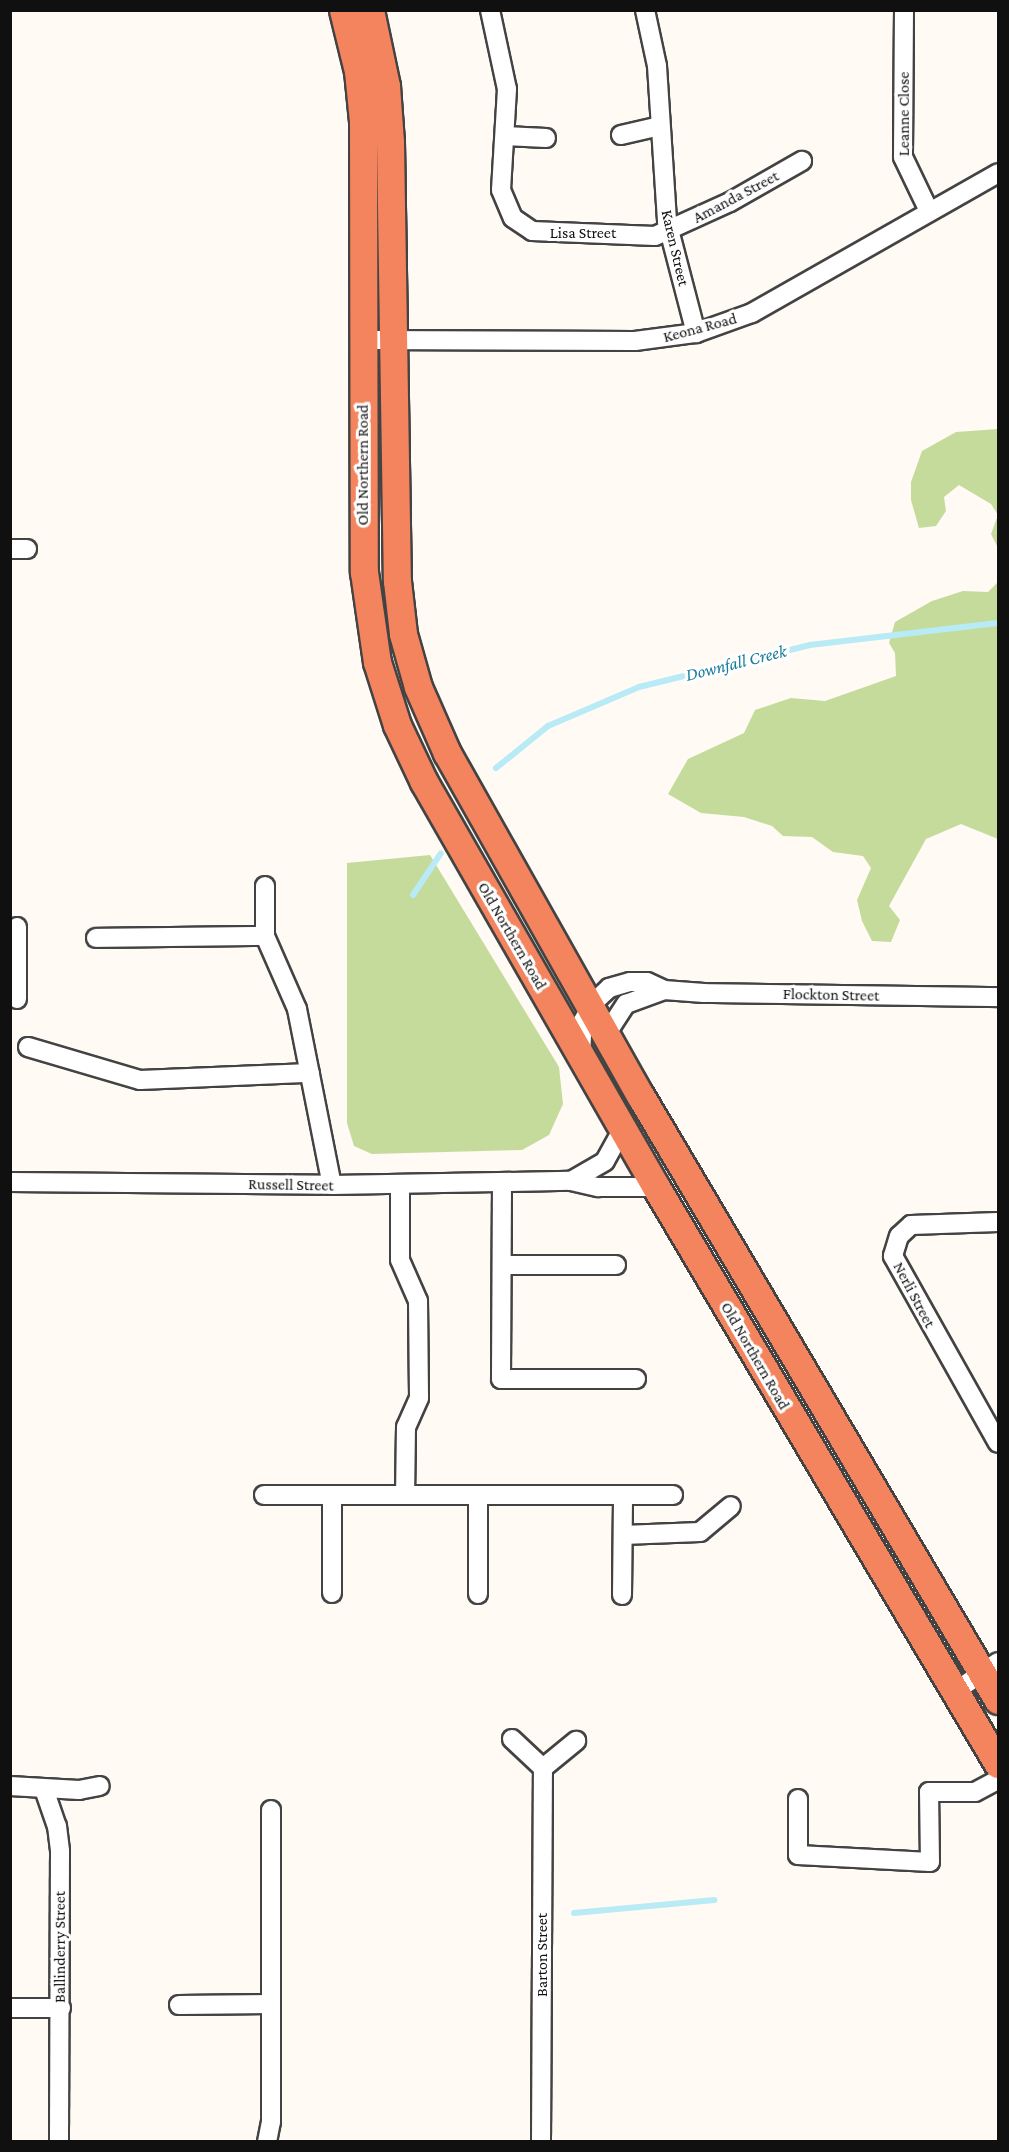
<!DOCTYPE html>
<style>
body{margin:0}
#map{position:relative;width:1009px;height:2152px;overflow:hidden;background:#fffaf3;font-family:"Crimson Pro",serif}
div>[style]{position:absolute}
.forest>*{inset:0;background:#c5db9c}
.stream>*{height:6px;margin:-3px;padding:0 3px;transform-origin:3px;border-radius:3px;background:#b8ebf6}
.roads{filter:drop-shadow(2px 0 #434343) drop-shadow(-2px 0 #434343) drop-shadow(0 2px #434343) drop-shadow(0 -2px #434343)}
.minor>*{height:18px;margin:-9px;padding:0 9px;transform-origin:9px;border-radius:9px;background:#fff}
.highway>*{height:27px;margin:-13.5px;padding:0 13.5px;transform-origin:13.5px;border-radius:13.5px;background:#f3845d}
span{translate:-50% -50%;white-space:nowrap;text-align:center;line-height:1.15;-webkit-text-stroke:6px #fff;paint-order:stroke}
.street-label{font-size:16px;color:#101010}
.water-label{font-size:18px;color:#197c9c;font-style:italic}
.frame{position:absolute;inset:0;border:12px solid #101010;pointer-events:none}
</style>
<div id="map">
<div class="forest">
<div style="clip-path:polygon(998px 429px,998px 548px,991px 534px,998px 515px,991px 504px,959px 485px,944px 497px,946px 511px,936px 526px,919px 528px,911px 500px,911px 482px,922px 451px,956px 432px)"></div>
<div style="clip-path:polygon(998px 582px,998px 839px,961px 824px,926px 839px,889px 906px,900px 920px,891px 942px,872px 941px,862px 921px,857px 900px,871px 868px,863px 856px,833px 852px,812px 837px,783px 836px,772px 826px,744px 817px,701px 813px,668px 794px,688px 759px,744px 733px,755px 710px,791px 698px,825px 701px,896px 676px,895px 653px,889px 643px,895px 622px,932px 601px,963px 591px,988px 592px)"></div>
<div style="clip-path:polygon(430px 855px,559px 1067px,563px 1104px,549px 1135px,522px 1150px,372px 1154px,354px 1146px,347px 1123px,347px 863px)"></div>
</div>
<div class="stream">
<div style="left:496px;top:768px;width:67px;rotate:-38.9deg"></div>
<div style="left:548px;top:726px;width:99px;rotate:-23.2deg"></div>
<div style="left:639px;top:687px;width:176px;rotate:-13.8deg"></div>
<div style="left:810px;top:645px;width:189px;rotate:-6.7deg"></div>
<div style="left:413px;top:895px;width:50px;rotate:-56.3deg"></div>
<div style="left:574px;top:1913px;width:141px;rotate:-5.3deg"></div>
</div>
<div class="roads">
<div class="minor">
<div style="left:490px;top:10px;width:81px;rotate:77.9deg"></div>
<div style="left:507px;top:89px;width:101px;rotate:93.4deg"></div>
<div style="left:501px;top:190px;width:30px;rotate:67deg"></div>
<div style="left:513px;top:218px;width:23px;rotate:34deg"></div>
<div style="left:532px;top:231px;width:123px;rotate:2.3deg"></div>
<div style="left:655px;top:236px;width:82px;rotate:-24.4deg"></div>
<div style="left:730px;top:202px;width:83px;rotate:-29.7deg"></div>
<div style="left:645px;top:10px;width:57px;rotate:77.9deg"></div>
<div style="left:657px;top:66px;width:156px;rotate:86.3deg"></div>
<div style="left:667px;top:222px;width:115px;rotate:75.4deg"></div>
<div style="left:904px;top:10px;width:147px;rotate:90.4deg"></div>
<div style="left:903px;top:157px;width:60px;rotate:64.3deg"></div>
<div style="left:621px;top:135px;width:39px;rotate:-13deg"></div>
<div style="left:505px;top:136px;width:41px;rotate:2.8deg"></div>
<div style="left:364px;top:340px;width:271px;rotate:0.2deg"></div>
<div style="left:635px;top:341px;width:62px;rotate:-7.5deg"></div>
<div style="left:696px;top:333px;width:59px;rotate:-19.7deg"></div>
<div style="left:752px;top:313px;width:283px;rotate:-29.6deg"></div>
<div style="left:10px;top:549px;width:17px"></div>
<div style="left:265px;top:886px;width:50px;rotate:90deg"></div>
<div style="left:265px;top:936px;width:80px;rotate:66.3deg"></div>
<div style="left:297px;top:1009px;width:179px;rotate:78.8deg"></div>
<div style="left:17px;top:927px;width:72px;rotate:90deg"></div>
<div style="left:96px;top:938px;width:169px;rotate:-0.7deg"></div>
<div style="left:607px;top:1033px;width:35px;rotate:-57deg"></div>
<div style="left:626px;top:1004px;width:40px;rotate:-20.2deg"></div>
<div style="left:28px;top:1047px;width:117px;rotate:16.4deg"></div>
<div style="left:140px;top:1080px;width:170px;rotate:-2.4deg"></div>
<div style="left:581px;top:1055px;width:34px;rotate:-87deg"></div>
<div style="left:583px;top:1021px;width:18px;rotate:-63deg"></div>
<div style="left:591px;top:1005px;width:25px;rotate:-43deg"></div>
<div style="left:609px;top:988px;width:22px;rotate:-16deg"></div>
<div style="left:630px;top:982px;width:17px"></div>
<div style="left:647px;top:982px;width:19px;rotate:25deg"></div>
<div style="left:664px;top:990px;width:40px;rotate:4.3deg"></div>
<div style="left:704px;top:993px;width:294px;rotate:0.8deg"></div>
<div style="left:571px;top:1181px;width:39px;rotate:-30deg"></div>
<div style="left:605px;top:1161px;width:37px;rotate:-61deg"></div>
<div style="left:10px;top:1182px;width:322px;rotate:0.5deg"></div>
<div style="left:332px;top:1185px;width:239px;rotate:-1deg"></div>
<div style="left:571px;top:1181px;width:28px;rotate:13deg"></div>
<div style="left:598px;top:1187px;width:58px"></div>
<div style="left:502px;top:1184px;width:195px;rotate:90.3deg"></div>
<div style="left:501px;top:1379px;width:135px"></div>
<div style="left:400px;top:1185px;width:75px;rotate:90deg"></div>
<div style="left:400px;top:1260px;width:45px;rotate:66.3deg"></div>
<div style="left:418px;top:1301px;width:97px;rotate:89.4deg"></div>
<div style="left:419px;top:1398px;width:32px;rotate:114deg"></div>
<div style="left:406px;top:1427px;width:68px;rotate:90.8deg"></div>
<div style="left:998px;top:1222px;width:87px;rotate:178deg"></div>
<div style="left:911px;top:1225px;width:16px;rotate:137deg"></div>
<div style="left:899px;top:1236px;width:21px;rotate:107deg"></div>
<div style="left:893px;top:1256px;width:214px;rotate:60.7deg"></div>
<div style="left:502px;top:1265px;width:114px"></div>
<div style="left:264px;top:1495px;width:409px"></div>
<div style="left:623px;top:1535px;width:77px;rotate:-2.2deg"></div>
<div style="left:700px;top:1532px;width:40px;rotate:-40deg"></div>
<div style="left:332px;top:1593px;width:98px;rotate:-90deg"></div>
<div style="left:478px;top:1594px;width:99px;rotate:-90deg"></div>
<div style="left:622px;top:1595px;width:100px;rotate:-89.4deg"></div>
<div style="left:954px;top:1692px;width:53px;rotate:-34.3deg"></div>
<div style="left:512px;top:1739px;width:42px;rotate:43.1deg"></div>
<div style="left:543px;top:1768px;width:43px;rotate:-39.3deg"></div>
<div style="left:10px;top:1786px;width:69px;rotate:3.3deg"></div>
<div style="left:79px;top:1790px;width:21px;rotate:-11deg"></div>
<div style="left:44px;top:1789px;width:39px;rotate:71deg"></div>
<div style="left:57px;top:1826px;width:25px;rotate:83deg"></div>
<div style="left:60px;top:1851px;width:291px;rotate:90.2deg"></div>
<div style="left:798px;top:1799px;width:56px;rotate:90deg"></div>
<div style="left:798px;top:1855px;width:132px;rotate:3deg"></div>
<div style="left:930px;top:1862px;width:70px;rotate:-90.8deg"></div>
<div style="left:929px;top:1792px;width:46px"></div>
<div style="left:975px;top:1792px;width:26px;rotate:-28deg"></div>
<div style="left:179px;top:2005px;width:92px;rotate:-0.6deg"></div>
<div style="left:10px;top:2008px;width:51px"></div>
<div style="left:267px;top:2142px;width:20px;rotate:-79deg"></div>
<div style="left:271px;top:2122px;width:312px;rotate:-90deg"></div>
<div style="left:541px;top:2142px;width:374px;rotate:-89.7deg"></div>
</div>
<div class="highway">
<div style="left:343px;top:10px;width:63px;rotate:76.2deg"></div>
<div style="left:358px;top:71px;width:50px;rotate:84.3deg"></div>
<div style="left:363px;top:121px;width:451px;rotate:89.9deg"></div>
<div style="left:364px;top:572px;width:91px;rotate:81.8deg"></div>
<div style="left:377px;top:662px;width:66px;rotate:72.4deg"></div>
<div style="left:397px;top:725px;width:63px;rotate:64.7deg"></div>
<div style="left:424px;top:782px;width:467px;rotate:60.2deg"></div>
<div style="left:656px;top:1187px;width:671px;rotate:59.34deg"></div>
<div style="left:370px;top:10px;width:78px;rotate:78.1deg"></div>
<div style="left:386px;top:86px;width:56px;rotate:85.9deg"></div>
<div style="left:390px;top:142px;width:439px;rotate:89.1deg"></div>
<div style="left:397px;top:581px;width:53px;rotate:83.5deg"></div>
<div style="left:403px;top:634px;width:55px;rotate:74.2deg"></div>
<div style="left:418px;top:687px;width:72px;rotate:66.3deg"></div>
<div style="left:447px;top:753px;width:393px;rotate:60.6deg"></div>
<div style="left:640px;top:1095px;width:703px;rotate:59.39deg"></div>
</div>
</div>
<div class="street-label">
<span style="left:904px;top:114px;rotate:-90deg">Leanne Close</span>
<span style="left:736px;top:197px;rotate:-28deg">Amanda Street</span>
<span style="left:583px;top:233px">Lisa Street</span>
<span style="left:675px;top:248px;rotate:77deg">Karen Street</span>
<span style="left:700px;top:328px;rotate:-15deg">Keona Road</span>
<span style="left:363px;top:465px;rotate:-90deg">Old Northern Road</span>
<span style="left:512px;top:936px;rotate:60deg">Old Northern Road</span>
<span style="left:831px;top:995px;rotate:1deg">Flockton Street</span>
<span style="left:291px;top:1185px;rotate:1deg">Russell Street</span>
<span style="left:914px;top:1295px;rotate:62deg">Nerli Street</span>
<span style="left:755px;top:1356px;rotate:60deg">Old Northern Road</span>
<span style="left:60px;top:1947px;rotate:-90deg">Ballinderry Street</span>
<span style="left:542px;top:1955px;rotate:-90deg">Barton Street</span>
</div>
<div class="water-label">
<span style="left:736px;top:663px;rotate:-14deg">Downfall Creek</span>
</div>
<div class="frame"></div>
</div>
